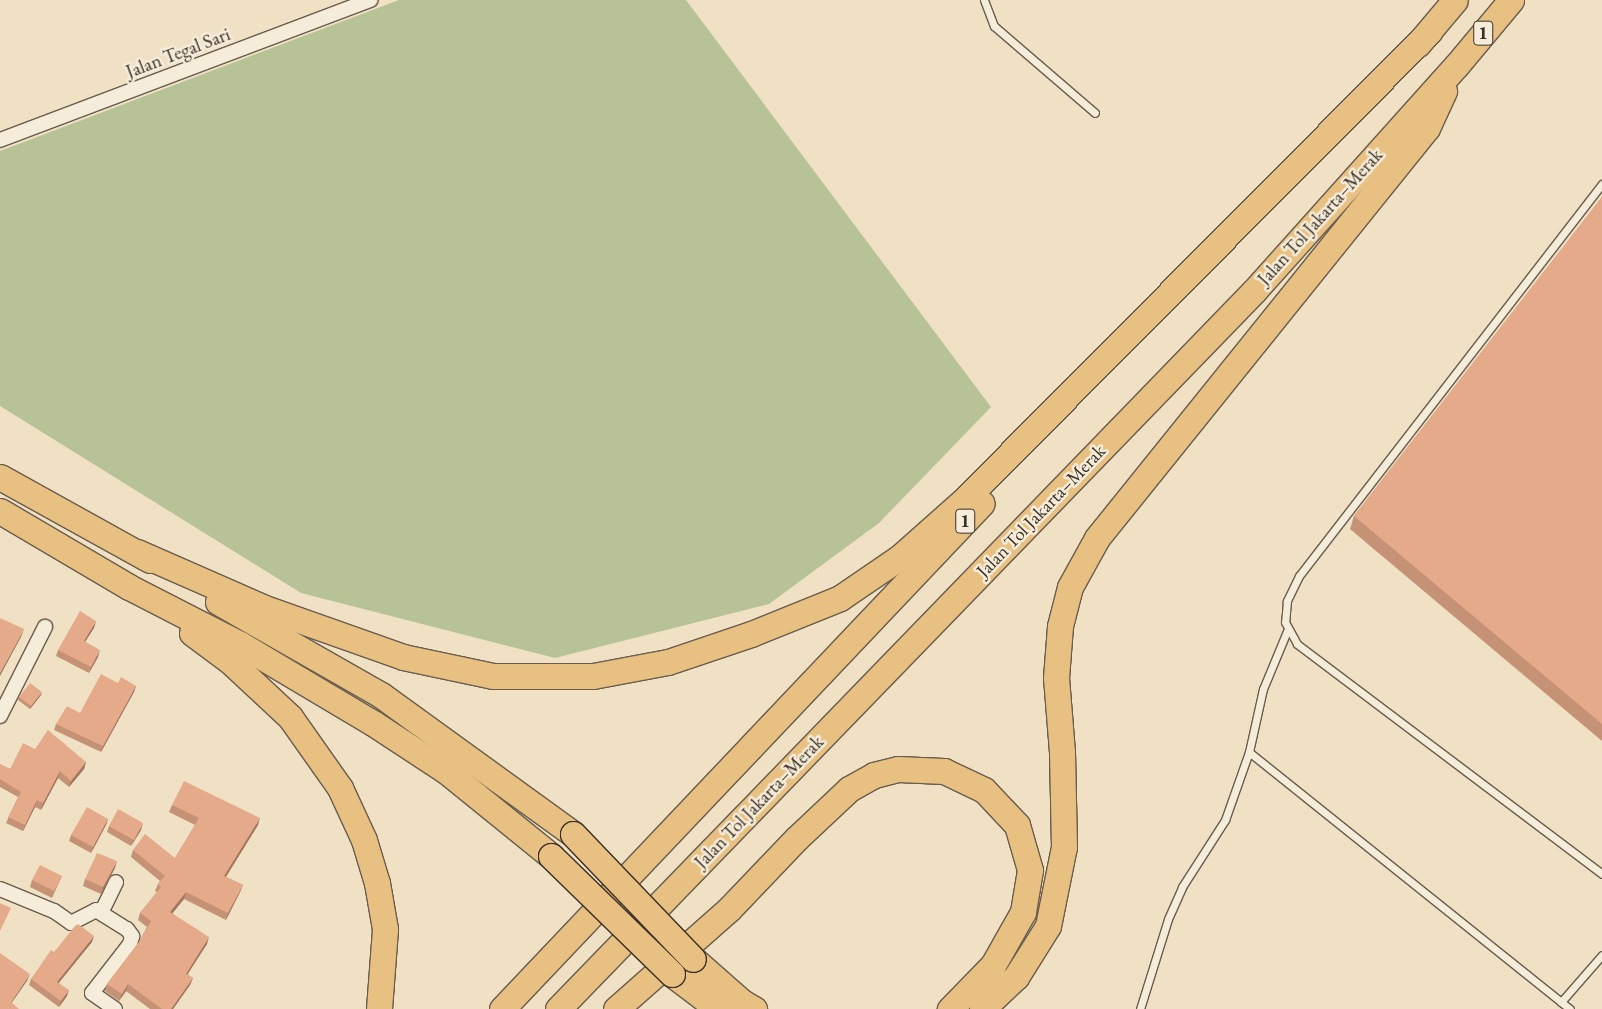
<!DOCTYPE html>
<meta charset="utf-8">
<style>
body{margin:0}
#map{position:relative;width:1602px;height:1009px;overflow:hidden;background:#f0e1c5;font-family:"EB Garamond",serif}
div>[style]{position:absolute}
.green>*{inset:0;background:#b7c397}
.roads{filter:drop-shadow(1px 0 #685c4e) drop-shadow(-1px 0 #685c4e) drop-shadow(0 1px #685c4e) drop-shadow(0 -1px #685c4e)}
.service>*{height:7px;margin:-3.5px;padding:0 3.5px;transform-origin:3.5px;border-radius:3.5px;background:#f5ecd9}
.minor>*{height:14px;margin:-7px;padding:0 7px;transform-origin:7px;border-radius:7px;background:#f5ecd9}
.motorway>*{height:25px;margin:-12.5px;padding:0 12.5px;transform-origin:12.5px;border-radius:12.5px;background:#e8c082}
.bridges{filter:drop-shadow(1px 0 #3b2f26) drop-shadow(-1px 0 #3b2f26) drop-shadow(0 1px #3b2f26) drop-shadow(0 -1px #3b2f26)}
.motorway-bridge>*{height:25px;margin:-12.5px;padding:0 12.5px;transform-origin:12.5px;border-radius:12.5px;background:#e8c082}
.wall>*{inset:0;background:#c59276}
.shaded-wall>*{inset:0;background:#a07760}
.building>*{inset:0;background:#e5aa89}
span{translate:-50% -50%;white-space:nowrap;text-align:center;line-height:1.15;-webkit-text-stroke:5px #f5ecd9;paint-order:stroke}
.shield-label span{padding:1px 4px;background:#f5ecd9;border:1px solid;border-radius:4px;-webkit-text-stroke-width:0}
.shield-label{font-size:18px;color:#3b2f26;font-weight:700}
.street-label{font-size:19px;color:#3b2f26}
</style>
<div id="map">
<div class="green">
<div style="clip-path:polygon(399px 0,686px 0,991px 407px,879px 523px,769px 604px,555px 658px,301px 593px,0 406px,0 151px)"></div>
</div>
<div class="roads">
<div class="service">
<div style="left:984px;top:0;width:28px;rotate:69deg"></div>
<div style="left:994px;top:26px;width:133px;rotate:40.7deg"></div>
<div style="left:1602px;top:184px;width:495px;rotate:127.7deg"></div>
<div style="left:1299px;top:576px;width:28px;rotate:116deg"></div>
<div style="left:1287px;top:601px;width:21px;rotate:95deg"></div>
<div style="left:1285px;top:622px;width:25px;rotate:61deg"></div>
<div style="left:1297px;top:644px;width:382px;rotate:37deg"></div>
<div style="left:1249px;top:752px;width:400px;rotate:38.7deg"></div>
<div style="left:1561px;top:1002px;width:62px;rotate:-48.9deg"></div>
<div style="left:1561px;top:1002px;width:11px;rotate:38deg"></div>
<div style="left:1140px;top:1009px;width:94px;rotate:-72.7deg"></div>
<div style="left:1168px;top:919px;width:35px;rotate:-66deg"></div>
<div style="left:1182px;top:887px;width:80px;rotate:-57.3deg"></div>
<div style="left:1225px;top:820px;width:72px;rotate:-70.6deg"></div>
<div style="left:1249px;top:752px;width:65px;rotate:-77.5deg"></div>
<div style="left:1263px;top:689px;width:63px;rotate:-67.5deg"></div>
</div>
<div class="minor">
<div style="left:0;top:140px;width:396px;rotate:-20.7deg"></div>
<div style="left:0;top:716px;width:100px;rotate:-63.2deg"></div>
<div style="left:0;top:889px;width:58px;rotate:22.2deg"></div>
<div style="left:54px;top:911px;width:21px;rotate:35deg"></div>
<div style="left:71px;top:923px;width:28px;rotate:-27deg"></div>
<div style="left:96px;top:910px;width:36px;rotate:32deg"></div>
<div style="left:127px;top:929px;width:9px;rotate:54deg"></div>
<div style="left:132px;top:936px;width:8px;rotate:104deg"></div>
<div style="left:130px;top:944px;width:62px;rotate:127.8deg"></div>
<div style="left:92px;top:993px;width:28px;rotate:35deg"></div>
<div style="left:102px;top:911px;width:32px;rotate:-64deg"></div>
</div>
<div class="motorway">
<div style="left:1418px;top:44px;width:57px;rotate:-49.9deg"></div>
<div style="left:0;top:477px;width:171px;rotate:29deg"></div>
<div style="left:0;top:511px;width:150px;rotate:30.5deg"></div>
<div style="left:129px;top:587px;width:125px;rotate:27.2deg"></div>
<div style="left:240px;top:644px;width:155px;rotate:30.7deg"></div>
<div style="left:373px;top:723px;width:87px;rotate:33.3deg"></div>
<div style="left:446px;top:771px;width:135px;rotate:39deg"></div>
<div style="left:137px;top:552px;width:137px;rotate:23.7deg"></div>
<div style="left:262px;top:607px;width:150px;rotate:19.5deg"></div>
<div style="left:403px;top:657px;width:92px;rotate:11.9deg"></div>
<div style="left:493px;top:676px;width:100px"></div>
<div style="left:593px;top:676px;width:76px;rotate:-10.6deg"></div>
<div style="left:668px;top:662px;width:88px;rotate:-18.6deg"></div>
<div style="left:751px;top:634px;width:96px;rotate:-22deg"></div>
<div style="left:840px;top:598px;width:73px;rotate:-34.3deg"></div>
<div style="left:900px;top:557px;width:83px;rotate:-41.6deg"></div>
<div style="left:962px;top:502px;width:663px;rotate:-45.18deg"></div>
<div style="left:218px;top:602px;width:188px;rotate:29.7deg"></div>
<div style="left:381px;top:695px;width:237px;rotate:35.9deg"></div>
<div style="left:192px;top:633px;width:49px;rotate:36.6deg"></div>
<div style="left:231px;top:662px;width:81px;rotate:43deg"></div>
<div style="left:290px;top:717px;width:87px;rotate:54.8deg"></div>
<div style="left:340px;top:788px;width:57px;rotate:65.2deg"></div>
<div style="left:364px;top:840px;width:45px;rotate:73.2deg"></div>
<div style="left:377px;top:883px;width:47px;rotate:80.1deg"></div>
<div style="left:385px;top:929px;width:80px;rotate:94.3deg"></div>
<div style="left:693px;top:959px;width:65px;rotate:41.3deg"></div>
<div style="left:742px;top:1002px;width:14px;rotate:30deg"></div>
<div style="left:672px;top:974px;width:58px;rotate:37.3deg"></div>
<div style="left:502px;top:1009px;width:697px;rotate:-46.51deg"></div>
<div style="left:558px;top:1009px;width:1000px;rotate:-45.89deg"></div>
<div style="left:1254px;top:291px;width:302px;rotate:-48.1deg"></div>
<div style="left:1456px;top:66px;width:86px;rotate:-50.2deg"></div>
<div style="left:616px;top:1009px;width:152px;rotate:-41.5deg"></div>
<div style="left:730px;top:908px;width:97px;rotate:-46.3deg"></div>
<div style="left:797px;top:838px;width:71px;rotate:-43.3deg"></div>
<div style="left:849px;top:789px;width:29px;rotate:-29deg"></div>
<div style="left:874px;top:775px;width:25px;rotate:-14deg"></div>
<div style="left:898px;top:769px;width:46px;rotate:2.5deg"></div>
<div style="left:944px;top:771px;width:44px;rotate:25.4deg"></div>
<div style="left:984px;top:790px;width:48px;rotate:46.7deg"></div>
<div style="left:1017px;top:825px;width:47px;rotate:73.9deg"></div>
<div style="left:1030px;top:870px;width:43px;rotate:99.5deg"></div>
<div style="left:1023px;top:912px;width:61px;rotate:119.5deg"></div>
<div style="left:993px;top:965px;width:62px;rotate:134.3deg"></div>
<div style="left:982px;top:1009px;width:47px;rotate:-43.3deg"></div>
<div style="left:1016px;top:977px;width:60px;rotate:-57.9deg"></div>
<div style="left:1048px;top:926px;width:81px;rotate:-78.6deg"></div>
<div style="left:1064px;top:847px;width:95px;rotate:-91.2deg"></div>
<div style="left:1062px;top:752px;width:74px;rotate:-94.6deg"></div>
<div style="left:1056px;top:678px;width:52px;rotate:-85.6deg"></div>
<div style="left:1060px;top:626px;width:40px;rotate:-75.6deg"></div>
<div style="left:1070px;top:587px;width:56px;rotate:-61.1deg"></div>
<div style="left:1097px;top:538px;width:526px;rotate:-51.17deg"></div>
<div style="left:1427px;top:128px;width:41px;rotate:-65.3deg"></div>
</div>
</div>
<div class="bridges">
<div class="motorway-bridge">
<div style="left:573px;top:834px;width:173px;rotate:46.2deg"></div>
<div style="left:551px;top:856px;width:169px;rotate:44.3deg"></div>
</div>
</div>
<div class="wall">
<div style="clip-path:polygon(1602px 197px,1602px 741px,1350px 529px,1354px 516px)"></div>
<div style="clip-path:polygon(94px 628px,85px 642px,98px 657px,89px 673px,56px 656px,58px 650px)"></div>
<div style="clip-path:polygon(118px 683px,136px 686px,134px 692px,101px 752px,54px 730px,56px 724px,80px 713px)"></div>
<div style="clip-path:polygon(41px 695px,30px 709px,18px 700px,19px 697px)"></div>
<div style="clip-path:polygon(35px 749px,86px 762px,84px 769px,69px 787px,58px 778px,41px 810px,35px 807px,23px 831px,6px 823px,18px 797px,0 787px,0 764px,10px 769px)"></div>
<div style="clip-path:polygon(172px 805px,258px 825px,226px 877px,243px 885px,240px 892px,226px 920px,184px 899px,172px 913px,207px 944px,187px 974px,193px 978px,190px 985px,173px 1009px,150px 1009px,126px 991px,119px 1001px,105px 991px,107px 984px,139px 942px,147px 927px,138px 920px,140px 913px,157px 892px,155px 891px,158px 884px,160px 881px,131px 857px,133px 850px,175px 858px,195px 825px,169px 812px)"></div>
<div style="clip-path:polygon(108px 819px,106px 825px,91px 853px,69px 841px,71px 835px)"></div>
<div style="clip-path:polygon(109px 826px,141px 830px,131px 846px,107px 832px)"></div>
<div style="clip-path:polygon(115px 868px,101px 894px,83px 886px,85px 879px)"></div>
<div style="clip-path:polygon(62px 876px,52px 898px,30px 887px,32px 880px)"></div>
<div style="clip-path:polygon(92px 942px,59px 983px,67px 996px,59px 1007px,29px 985px,31px 979px,54px 952px)"></div>
</div>
<div class="shaded-wall">
<div style="clip-path:polygon(96px 621px,94px 628px,81px 648px,84px 641px)"></div>
<div style="clip-path:polygon(24px 629px,21px 637px,0 676px,0 673px)"></div>
<div style="clip-path:polygon(100px 650px,98px 657px,89px 673px,91px 667px)"></div>
<div style="clip-path:polygon(136px 686px,134px 692px,101px 752px,103px 746px)"></div>
<div style="clip-path:polygon(42px 692px,41px 695px,30px 709px,31px 706px)"></div>
<div style="clip-path:polygon(86px 762px,84px 769px,69px 787px,71px 781px)"></div>
<div style="clip-path:polygon(60px 771px,58px 778px,41px 810px,43px 803px)"></div>
<div style="clip-path:polygon(37px 800px,35px 807px,23px 831px,25px 825px)"></div>
<div style="clip-path:polygon(260px 818px,258px 825px,222px 883px,224px 876px)"></div>
<div style="clip-path:polygon(108px 819px,106px 825px,91px 853px,93px 847px)"></div>
<div style="clip-path:polygon(143px 823px,141px 830px,131px 846px,134px 840px)"></div>
<div style="clip-path:polygon(117px 861px,115px 868px,101px 894px,103px 887px)"></div>
<div style="clip-path:polygon(243px 885px,240px 892px,226px 920px,228px 913px)"></div>
<div style="clip-path:polygon(186px 892px,184px 899px,168px 919px,170px 912px)"></div>
<div style="clip-path:polygon(94px 936px,92px 942px,55px 987px,57px 982px)"></div>
<div style="clip-path:polygon(209px 937px,207px 944px,184px 980px,186px 974px)"></div>
<div style="clip-path:polygon(30px 974px,27px 981px,8px 1008px,11px 1002px)"></div>
<div style="clip-path:polygon(193px 978px,190px 985px,173px 1009px,171px 1009px)"></div>
<div style="clip-path:polygon(128px 984px,126px 991px,119px 1001px,122px 994px)"></div>
<div style="clip-path:polygon(69px 990px,67px 996px,59px 1007px,61px 1001px)"></div>
</div>
<div class="building">
<div style="clip-path:polygon(1602px 197px,1602px 724px,1354px 516px)"></div>
<div style="clip-path:polygon(80px 611px,96px 621px,84px 641px,100px 650px,91px 667px,58px 650px)"></div>
<div style="clip-path:polygon(0 618px,24px 629px,0 673px)"></div>
<div style="clip-path:polygon(101px 674px,118px 683px,121px 677px,136px 686px,103px 746px,56px 724px,67px 706px,80px 713px)"></div>
<div style="clip-path:polygon(30px 683px,42px 692px,31px 706px,19px 697px)"></div>
<div style="clip-path:polygon(48px 730px,86px 762px,71px 781px,60px 771px,43px 803px,37px 800px,25px 825px,8px 817px,21px 792px,0 779px,0 764px,10px 769px,23px 743px,35px 749px)"></div>
<div style="clip-path:polygon(184px 781px,260px 818px,224px 876px,243px 885px,228px 913px,186px 892px,170px 912px,209px 937px,186px 974px,193px 978px,171px 1009px,162px 1009px,128px 984px,122px 994px,107px 984px,139px 942px,151px 921px,140px 913px,161px 887px,158px 884px,165px 876px,133px 850px,145px 834px,175px 858px,199px 818px,172px 805px)"></div>
<div style="clip-path:polygon(87px 807px,108px 819px,93px 847px,71px 835px)"></div>
<div style="clip-path:polygon(118px 809px,143px 823px,134px 840px,109px 826px)"></div>
<div style="clip-path:polygon(97px 853px,117px 861px,103px 887px,85px 879px)"></div>
<div style="clip-path:polygon(40px 865px,62px 876px,54px 891px,32px 880px)"></div>
<div style="clip-path:polygon(0 903px,11px 908px,0 931px)"></div>
<div style="clip-path:polygon(78px 924px,94px 936px,57px 982px,69px 990px,61px 1001px,31px 979px,51px 950px,54px 952px,75px 926px)"></div>
<div style="clip-path:polygon(0 953px,30px 974px,11px 1002px,19px 1009px,0 1009px)"></div>
</div>
<div class="shield-label">
<span style="left:1483px;top:33px">1</span>
<span style="left:965px;top:521px">1</span>
</div>
<div class="street-label">
<span style="left:178px;top:53px;rotate:-21deg">Jalan Tegal Sari</span>
<span style="left:1320px;top:217px;rotate:-48deg">Jalan Tol Jakarta–Merak</span>
<span style="left:1041px;top:511px;rotate:-46deg">Jalan Tol Jakarta–Merak</span>
<span style="left:759px;top:802px;rotate:-46deg">Jalan Tol Jakarta–Merak</span>
</div>
</div>
